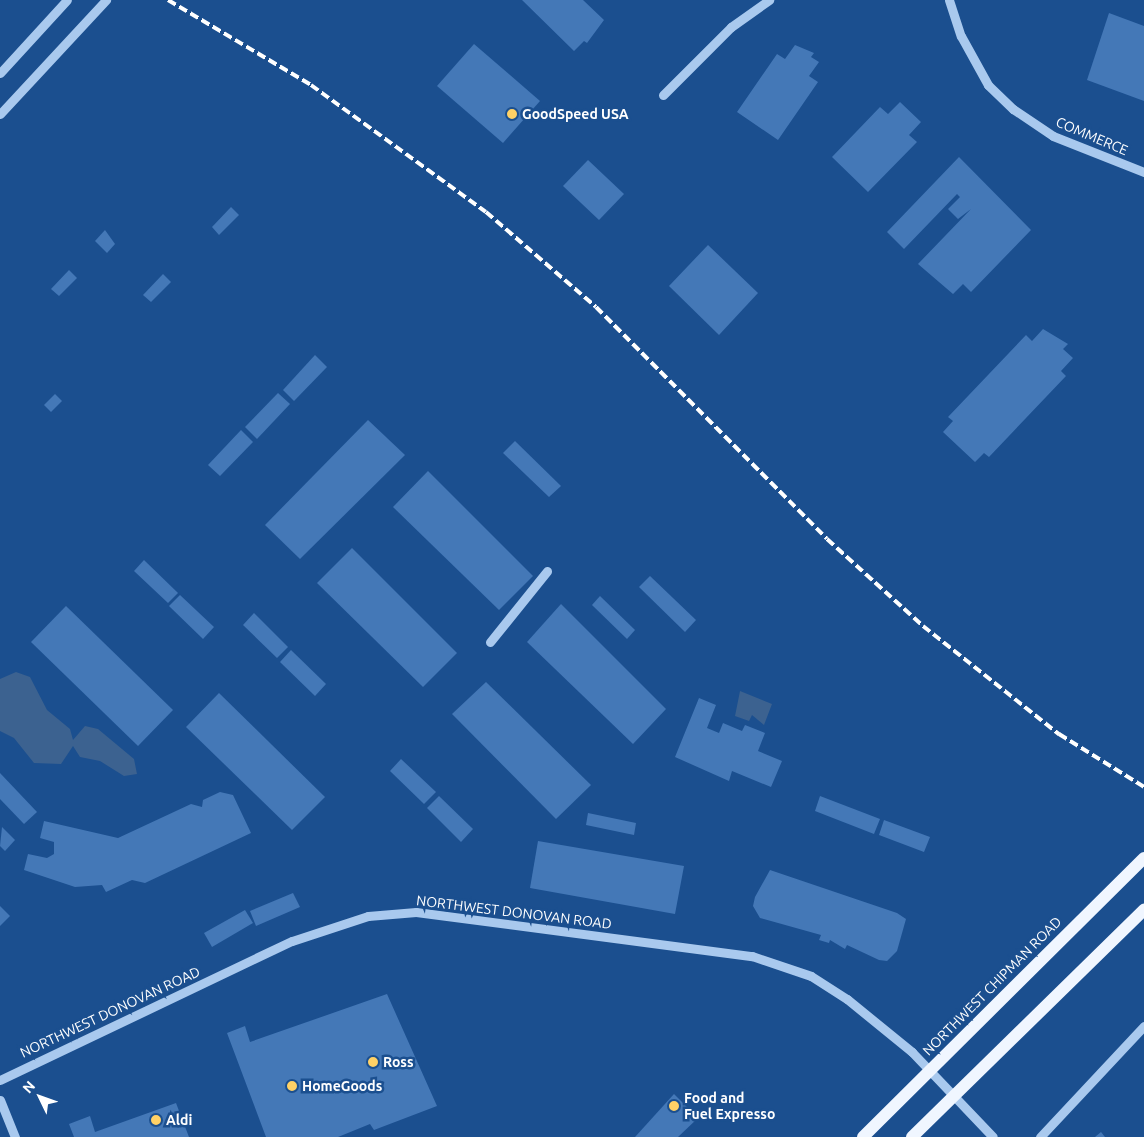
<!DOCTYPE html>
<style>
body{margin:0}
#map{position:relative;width:1144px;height:1137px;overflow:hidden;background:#1b4f8f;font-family:Ubuntu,sans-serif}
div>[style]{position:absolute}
.water>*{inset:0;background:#3c6290}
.building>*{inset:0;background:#4478b7}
.minor>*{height:9px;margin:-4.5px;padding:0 4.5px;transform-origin:4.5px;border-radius:4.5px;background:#a9c9ee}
.major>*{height:12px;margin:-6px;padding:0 6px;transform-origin:6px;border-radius:6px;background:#f0f6ff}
.rail>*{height:4px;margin-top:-2px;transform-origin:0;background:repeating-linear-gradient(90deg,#fff 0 9px,transparent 0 13px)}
.dots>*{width:14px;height:14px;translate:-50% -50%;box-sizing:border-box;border:2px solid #1b4f8f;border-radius:50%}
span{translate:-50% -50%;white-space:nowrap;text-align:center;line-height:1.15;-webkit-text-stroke:5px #1b4f8f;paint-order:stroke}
.poi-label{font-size:14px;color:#fff;font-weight:700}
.left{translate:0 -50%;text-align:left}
.street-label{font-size:14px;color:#fff}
.north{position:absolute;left:15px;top:1072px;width:50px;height:50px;-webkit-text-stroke:4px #1b4f8f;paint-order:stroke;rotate:312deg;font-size:14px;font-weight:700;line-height:20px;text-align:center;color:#fff}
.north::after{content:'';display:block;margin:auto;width:18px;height:22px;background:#fff;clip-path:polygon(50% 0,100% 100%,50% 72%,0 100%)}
</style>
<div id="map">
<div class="water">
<div style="clip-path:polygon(16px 672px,30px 677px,47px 710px,70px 729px,73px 740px,85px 726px,98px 729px,134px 759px,137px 774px,124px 776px,100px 761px,80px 757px,73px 746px,61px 764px,34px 763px,14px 738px,0 731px,0 679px)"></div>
<div style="clip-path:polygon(740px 691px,772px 704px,764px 725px,752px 715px,749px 721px,735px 716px)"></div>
</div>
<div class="building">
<div style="clip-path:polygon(522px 0,583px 0,604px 20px,587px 43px,584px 41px,574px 51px)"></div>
<div style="clip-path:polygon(1109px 13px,1144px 26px,1144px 101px,1087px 80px)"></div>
<div style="clip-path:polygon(474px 44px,540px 101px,503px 143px,437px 86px)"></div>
<div style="clip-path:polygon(795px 45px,814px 53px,811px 57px,819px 62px,809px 76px,818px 82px,778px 140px,737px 112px,777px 54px,785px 59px)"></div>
<div style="clip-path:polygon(900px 102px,921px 122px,909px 135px,917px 142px,868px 192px,832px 157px,880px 107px,888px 114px)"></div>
<div style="clip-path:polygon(959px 157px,1031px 230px,971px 292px,963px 284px,953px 294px,918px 264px,971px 209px,958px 219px,948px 209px,960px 197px,957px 194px,904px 249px,887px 232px)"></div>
<div style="clip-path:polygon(588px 160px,624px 194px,599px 220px,563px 186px)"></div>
<div style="clip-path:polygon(231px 207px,239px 215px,219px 235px,212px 227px)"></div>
<div style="clip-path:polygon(105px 230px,115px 244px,107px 253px,95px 241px)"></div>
<div style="clip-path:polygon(708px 245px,758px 293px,719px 335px,669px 286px)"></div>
<div style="clip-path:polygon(69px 270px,77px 278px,59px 296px,51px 289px)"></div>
<div style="clip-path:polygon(163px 274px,171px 282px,151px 302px,143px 295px)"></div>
<div style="clip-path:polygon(1043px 329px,1068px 344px,1063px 349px,1073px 358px,1061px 371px,1066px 376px,989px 457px,984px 453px,975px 462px,943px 432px,953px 421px,948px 417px,1026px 335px,1032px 341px)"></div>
<div style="clip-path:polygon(315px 355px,327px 367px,294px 401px,283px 390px)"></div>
<div style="clip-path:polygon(278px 393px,290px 404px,257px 439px,245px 427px)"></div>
<div style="clip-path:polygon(55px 394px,62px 401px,51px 412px,44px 405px)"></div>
<div style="clip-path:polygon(368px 420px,405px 455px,300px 559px,265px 525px)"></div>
<div style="clip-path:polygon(241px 430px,253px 442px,220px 476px,208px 465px)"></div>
<div style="clip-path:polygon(515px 441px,561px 486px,549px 497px,503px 453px)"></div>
<div style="clip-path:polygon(428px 471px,533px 576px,499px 610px,393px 507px)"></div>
<div style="clip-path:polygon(352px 548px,457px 653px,423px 687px,317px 583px)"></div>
<div style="clip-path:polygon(144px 560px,178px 593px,168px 603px,134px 571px)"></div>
<div style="clip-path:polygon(650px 576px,696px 620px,685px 632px,639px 587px)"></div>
<div style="clip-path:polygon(180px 595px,214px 627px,203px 639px,169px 606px)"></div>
<div style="clip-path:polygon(600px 596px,635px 630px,627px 639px,592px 605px)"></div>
<div style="clip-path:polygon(561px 604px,666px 709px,633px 744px,527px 642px)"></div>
<div style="clip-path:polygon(66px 606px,173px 710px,138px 746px,31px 642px)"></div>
<div style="clip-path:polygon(254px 613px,288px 647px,277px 658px,243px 625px)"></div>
<div style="clip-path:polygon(291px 650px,326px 684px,315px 696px,280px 662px)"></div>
<div style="clip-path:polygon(486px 682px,591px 785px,556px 819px,452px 714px)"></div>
<div style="clip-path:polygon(219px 693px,325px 797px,292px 830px,186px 727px)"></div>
<div style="clip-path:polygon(699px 698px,716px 705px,707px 728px,719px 733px,723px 723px,742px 731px,745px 725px,765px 733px,758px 751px,782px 761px,771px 787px,732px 771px,729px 781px,675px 757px)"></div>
<div style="clip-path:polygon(401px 759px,436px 792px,424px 804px,390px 771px)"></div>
<div style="clip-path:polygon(0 773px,37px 812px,24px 824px,0 799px)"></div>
<div style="clip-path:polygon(220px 792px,233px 795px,251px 833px,145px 883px,132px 880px,106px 892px,102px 885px,75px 887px,24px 870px,28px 854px,47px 858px,54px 854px,54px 842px,40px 838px,44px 821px,118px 838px,191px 804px,202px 807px,203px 800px)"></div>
<div style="clip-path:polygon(439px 796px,473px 829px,461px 842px,427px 808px)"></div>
<div style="clip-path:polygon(820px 796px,880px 819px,874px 834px,815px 811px)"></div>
<div style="clip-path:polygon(588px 813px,636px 823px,634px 835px,586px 825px)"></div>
<div style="clip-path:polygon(884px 820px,930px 837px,924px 852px,879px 835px)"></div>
<div style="clip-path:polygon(2px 827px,15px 840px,5px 851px,0 846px)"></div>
<div style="clip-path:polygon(538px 841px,684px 866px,675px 914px,530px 888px)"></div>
<div style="clip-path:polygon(770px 870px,897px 913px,906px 919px,897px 951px,887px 961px,879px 960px,847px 945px,845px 949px,830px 940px,829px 943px,819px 940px,821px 935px,760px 918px,753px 906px,755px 897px)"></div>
<div style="clip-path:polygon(293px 893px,300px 907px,256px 926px,250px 911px)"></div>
<div style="clip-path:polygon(0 906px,10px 916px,0 926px)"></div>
<div style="clip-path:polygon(245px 910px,253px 923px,212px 947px,204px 933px)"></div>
<div style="clip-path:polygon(387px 994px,437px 1106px,374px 1130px,370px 1124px,338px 1137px,266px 1137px,227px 1033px,245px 1026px,250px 1042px)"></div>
<div style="clip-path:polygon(674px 1094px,698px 1118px,678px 1137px,635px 1137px)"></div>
<div style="clip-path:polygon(176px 1103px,189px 1137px,74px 1137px,69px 1124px,90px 1116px,95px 1132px)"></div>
<div style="clip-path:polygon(1101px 1132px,1105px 1137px,1095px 1137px)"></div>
</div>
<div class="minor">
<div style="left:949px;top:0;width:38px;rotate:72deg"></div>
<div style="left:961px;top:36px;width:56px;rotate:61.1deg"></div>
<div style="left:988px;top:85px;width:35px;rotate:44deg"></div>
<div style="left:1013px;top:109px;width:48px;rotate:34deg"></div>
<div style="left:1053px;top:136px;width:98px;rotate:21.6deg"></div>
<div style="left:0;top:73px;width:99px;rotate:-47.5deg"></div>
<div style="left:663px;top:95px;width:96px;rotate:-45deg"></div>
<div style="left:731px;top:27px;width:47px;rotate:-35.4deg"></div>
<div style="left:0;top:114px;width:156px;rotate:-47.1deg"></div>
<div style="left:490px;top:642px;width:91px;rotate:-51.2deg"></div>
<div style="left:0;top:1080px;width:323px;rotate:-25.5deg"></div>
<div style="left:292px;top:941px;width:80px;rotate:-18.2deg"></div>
<div style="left:368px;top:916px;width:48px;rotate:-4.8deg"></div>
<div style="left:416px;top:912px;width:339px;rotate:7.5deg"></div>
<div style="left:752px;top:956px;width:62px;rotate:18.7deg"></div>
<div style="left:811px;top:976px;width:43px;rotate:32.6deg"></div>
<div style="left:847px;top:999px;width:84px;rotate:39.2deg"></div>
<div style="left:912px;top:1052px;width:117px;rotate:46.4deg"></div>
<div style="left:0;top:1100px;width:40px;rotate:68deg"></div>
<div style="left:1040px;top:1137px;width:152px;rotate:-46.9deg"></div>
</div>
<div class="major">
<div style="left:863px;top:1137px;width:396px;rotate:-44.8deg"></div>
<div style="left:912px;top:1137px;width:325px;rotate:-44.4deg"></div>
</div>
<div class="rail">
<div style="left:168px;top:0;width:166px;rotate:30.7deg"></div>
<div style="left:311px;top:85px;width:216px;rotate:36deg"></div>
<div style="left:486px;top:212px;width:145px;rotate:40.8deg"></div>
<div style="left:596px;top:307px;width:327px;rotate:45.1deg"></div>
<div style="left:827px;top:539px;width:130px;rotate:42.2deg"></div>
<div style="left:923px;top:626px;width:174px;rotate:38.5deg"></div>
<div style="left:1059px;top:734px;width:100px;rotate:31.9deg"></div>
</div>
<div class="dots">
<div style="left:512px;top:114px;background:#ffd166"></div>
<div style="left:373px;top:1062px;background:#ffd166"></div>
<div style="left:292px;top:1086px;background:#ffd166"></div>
<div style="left:674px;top:1106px;background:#ffd166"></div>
<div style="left:156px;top:1120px;background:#ffd166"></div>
</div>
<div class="poi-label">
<span class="left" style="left:522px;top:114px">GoodSpeed USA</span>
<span class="left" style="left:383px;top:1062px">Ross</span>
<span class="left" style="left:302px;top:1086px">HomeGoods</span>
<span class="left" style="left:684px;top:1106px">Food and<br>Fuel Expresso</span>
<span class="left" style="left:166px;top:1120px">Aldi</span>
</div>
<div class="street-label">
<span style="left:1092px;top:136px;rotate:23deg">COMMERCE</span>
<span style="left:514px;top:912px;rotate:7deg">NORTHWEST DONOVAN ROAD</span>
<span style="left:992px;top:986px;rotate:-45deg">NORTHWEST CHIPMAN ROAD</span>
<span style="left:110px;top:1012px;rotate:-25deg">NORTHWEST DONOVAN ROAD</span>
</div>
<div class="north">N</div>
</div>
